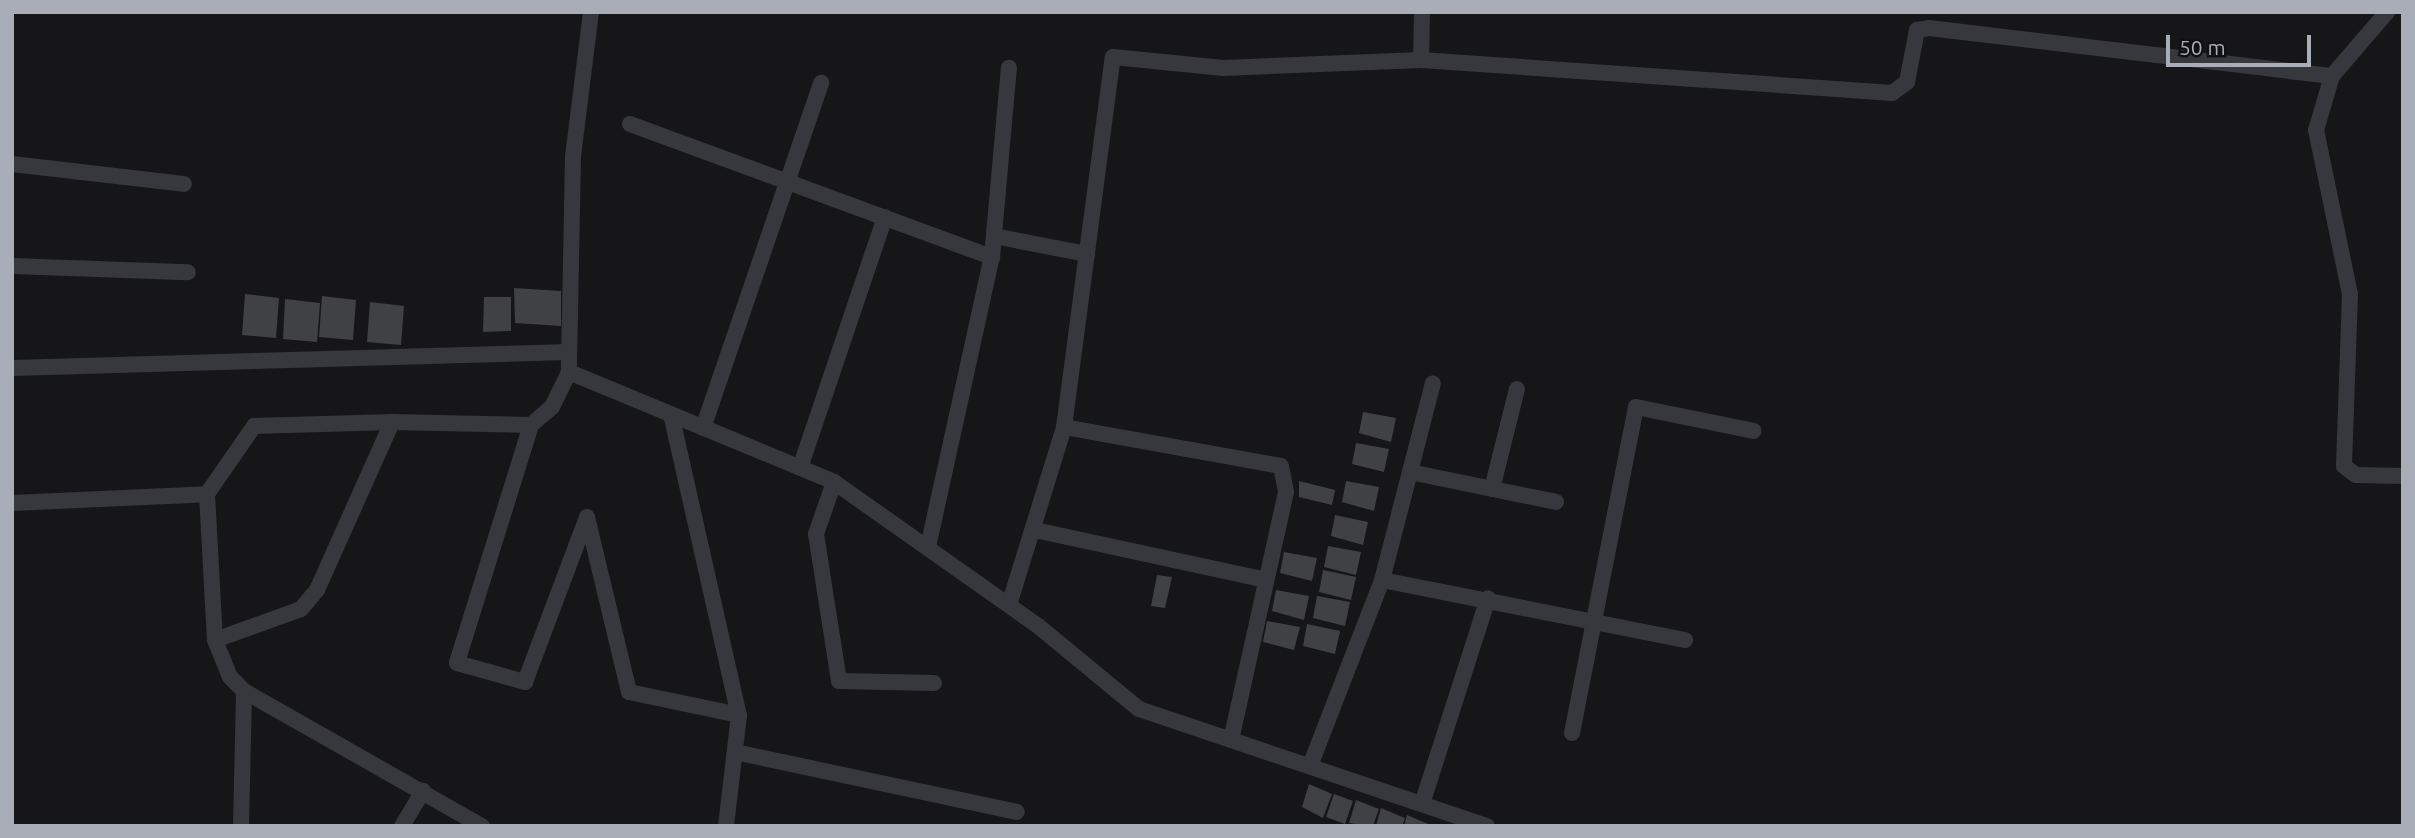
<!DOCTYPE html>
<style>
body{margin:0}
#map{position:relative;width:2415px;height:838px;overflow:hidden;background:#161618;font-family:Ubuntu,sans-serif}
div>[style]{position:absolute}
.building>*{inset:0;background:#404145}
.minor>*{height:16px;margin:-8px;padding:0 8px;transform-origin:8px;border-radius:8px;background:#37383d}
span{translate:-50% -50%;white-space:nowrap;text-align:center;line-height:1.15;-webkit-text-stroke:6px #111113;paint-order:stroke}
.frame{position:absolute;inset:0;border:14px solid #a8adb8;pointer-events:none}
.scale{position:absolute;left:2166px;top:35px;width:145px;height:32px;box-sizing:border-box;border:4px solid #a8adb8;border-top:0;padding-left:9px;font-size:21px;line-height:24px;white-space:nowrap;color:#a8adb8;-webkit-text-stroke:5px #111113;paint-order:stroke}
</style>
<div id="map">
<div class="building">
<div style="clip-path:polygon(514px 288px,561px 291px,561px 326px,515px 323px)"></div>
<div style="clip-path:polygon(245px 294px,279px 298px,276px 338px,242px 335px)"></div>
<div style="clip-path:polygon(322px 296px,356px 300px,353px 340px,319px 337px)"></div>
<div style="clip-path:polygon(484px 297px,511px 297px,511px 331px,483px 332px)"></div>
<div style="clip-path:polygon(285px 299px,320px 303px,317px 342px,283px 339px)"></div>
<div style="clip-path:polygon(370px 302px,404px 306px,401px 345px,367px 342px)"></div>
<div style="clip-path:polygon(1363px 412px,1396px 418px,1391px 442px,1359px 433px)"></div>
<div style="clip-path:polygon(1356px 443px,1389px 449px,1384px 472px,1352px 464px)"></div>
<div style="clip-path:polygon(1299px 481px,1335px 490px,1332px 505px,1299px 497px)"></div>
<div style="clip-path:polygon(1346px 481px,1379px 487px,1374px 511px,1342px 502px)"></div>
<div style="clip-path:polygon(1335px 515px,1368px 522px,1363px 545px,1331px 536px)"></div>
<div style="clip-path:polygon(1328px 546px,1361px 552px,1356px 575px,1324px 567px)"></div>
<div style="clip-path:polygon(1284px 552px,1317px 558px,1312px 581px,1280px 573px)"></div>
<div style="clip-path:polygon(1323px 570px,1356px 577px,1351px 600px,1319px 592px)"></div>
<div style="clip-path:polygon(1157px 575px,1172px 577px,1165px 608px,1151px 606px)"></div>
<div style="clip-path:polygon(1276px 590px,1309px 596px,1304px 620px,1272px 611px)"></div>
<div style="clip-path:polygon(1317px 596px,1350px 602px,1345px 626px,1313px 618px)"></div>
<div style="clip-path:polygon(1267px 621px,1300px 627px,1294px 650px,1263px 642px)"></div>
<div style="clip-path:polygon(1307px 624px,1340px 631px,1335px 654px,1303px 646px)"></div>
<div style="clip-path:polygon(1309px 784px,1332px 794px,1323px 818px,1302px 807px)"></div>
<div style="clip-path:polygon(1334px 794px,1353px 801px,1345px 824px,1326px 817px)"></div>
<div style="clip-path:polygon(1356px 800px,1379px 809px,1373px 826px,1349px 823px)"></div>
<div style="clip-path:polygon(1381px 808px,1405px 818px,1402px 826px,1376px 826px)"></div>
<div style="clip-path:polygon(1407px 815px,1433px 826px,1404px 826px)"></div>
</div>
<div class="minor">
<div style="left:591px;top:12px;width:146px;rotate:97.1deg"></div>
<div style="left:573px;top:157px;width:215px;rotate:91.1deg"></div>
<div style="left:569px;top:372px;width:287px;rotate:22.5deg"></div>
<div style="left:834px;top:482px;width:248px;rotate:35.2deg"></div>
<div style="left:1037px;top:625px;width:132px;rotate:39.5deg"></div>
<div style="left:1139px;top:709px;width:367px;rotate:18.6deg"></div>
<div style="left:2387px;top:12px;width:84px;rotate:130.7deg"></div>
<div style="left:2332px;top:76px;width:56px;rotate:106.5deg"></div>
<div style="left:2316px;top:130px;width:167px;rotate:78.3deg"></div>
<div style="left:2350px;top:294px;width:172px;rotate:92deg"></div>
<div style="left:2344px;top:466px;width:15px;rotate:37deg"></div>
<div style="left:2356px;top:475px;width:47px;rotate:1.2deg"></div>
<div style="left:1421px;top:60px;width:472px;rotate:4deg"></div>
<div style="left:1892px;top:93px;width:19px;rotate:-36deg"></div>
<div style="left:1907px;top:82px;width:53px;rotate:-79.1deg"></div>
<div style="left:1917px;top:30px;width:12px;rotate:-9deg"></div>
<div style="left:1929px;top:28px;width:406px;rotate:6.8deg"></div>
<div style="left:630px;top:124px;width:386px;rotate:20.2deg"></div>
<div style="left:12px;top:164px;width:173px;rotate:6.6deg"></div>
<div style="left:994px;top:236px;width:95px;rotate:11deg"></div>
<div style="left:12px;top:266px;width:176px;rotate:2deg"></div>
<div style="left:12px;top:368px;width:557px;rotate:-1.65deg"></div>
<div style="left:671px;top:414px;width:309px;rotate:77.3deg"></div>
<div style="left:739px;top:715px;width:112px;rotate:96.7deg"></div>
<div style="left:531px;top:425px;width:249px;rotate:107.3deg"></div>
<div style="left:457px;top:663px;width:71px;rotate:15.6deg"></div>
<div style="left:525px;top:682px;width:176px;rotate:-69.4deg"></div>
<div style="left:587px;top:517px;width:180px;rotate:76.5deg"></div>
<div style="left:629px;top:692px;width:112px;rotate:11.8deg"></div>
<div style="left:1064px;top:427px;width:220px;rotate:10.2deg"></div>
<div style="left:1281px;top:466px;width:26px;rotate:79deg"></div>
<div style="left:1286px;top:492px;width:254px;rotate:102.5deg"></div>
<div style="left:703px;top:428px;width:365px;rotate:-71.1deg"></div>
<div style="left:800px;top:468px;width:265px;rotate:-71.3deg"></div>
<div style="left:1410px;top:472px;width:149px;rotate:11.6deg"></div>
<div style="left:834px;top:482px;width:55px;rotate:109.1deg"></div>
<div style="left:816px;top:534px;width:149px;rotate:81.1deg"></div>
<div style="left:839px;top:681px;width:95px;rotate:1.2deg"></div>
<div style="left:1492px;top:489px;width:103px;rotate:-76deg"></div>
<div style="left:207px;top:494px;width:146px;rotate:86.9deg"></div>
<div style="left:215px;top:640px;width:40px;rotate:68deg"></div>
<div style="left:230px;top:677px;width:20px;rotate:45deg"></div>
<div style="left:244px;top:691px;width:274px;rotate:29.6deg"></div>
<div style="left:12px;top:503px;width:195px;rotate:-2.6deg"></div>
<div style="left:207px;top:494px;width:83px;rotate:-55.3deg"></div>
<div style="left:254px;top:426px;width:138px;rotate:-1.7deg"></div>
<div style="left:1035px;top:530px;width:236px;rotate:12.2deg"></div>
<div style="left:928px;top:547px;width:297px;rotate:-77.6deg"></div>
<div style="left:992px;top:257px;width:190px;rotate:-84.9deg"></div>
<div style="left:1382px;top:580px;width:309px;rotate:11.2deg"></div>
<div style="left:1009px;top:605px;width:186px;rotate:-72.8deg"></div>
<div style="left:1064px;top:427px;width:373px;rotate:-82.5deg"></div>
<div style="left:1113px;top:57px;width:111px;rotate:5.7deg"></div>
<div style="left:1223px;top:68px;width:198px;rotate:-2.3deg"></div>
<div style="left:1421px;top:60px;width:48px;rotate:-88.8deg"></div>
<div style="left:215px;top:640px;width:91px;rotate:-19.8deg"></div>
<div style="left:301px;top:609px;width:25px;rotate:-50deg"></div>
<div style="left:317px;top:590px;width:184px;rotate:-65.9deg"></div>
<div style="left:392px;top:422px;width:139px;rotate:1.2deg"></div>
<div style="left:531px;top:425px;width:28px;rotate:-41deg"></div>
<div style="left:552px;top:407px;width:39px;rotate:-64deg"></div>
<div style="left:1572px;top:733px;width:332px;rotate:-78.9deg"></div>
<div style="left:1636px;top:407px;width:120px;rotate:11.5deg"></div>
<div style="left:735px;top:752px;width:288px;rotate:12deg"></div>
<div style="left:1310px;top:766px;width:199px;rotate:-68.8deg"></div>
<div style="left:1382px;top:580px;width:203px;rotate:-75.5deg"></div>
<div style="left:1422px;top:804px;width:216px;rotate:-72.2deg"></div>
<div style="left:241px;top:826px;width:135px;rotate:-88.7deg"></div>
<div style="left:402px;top:826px;width:41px;rotate:-59deg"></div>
</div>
<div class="frame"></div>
<div class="scale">50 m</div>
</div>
